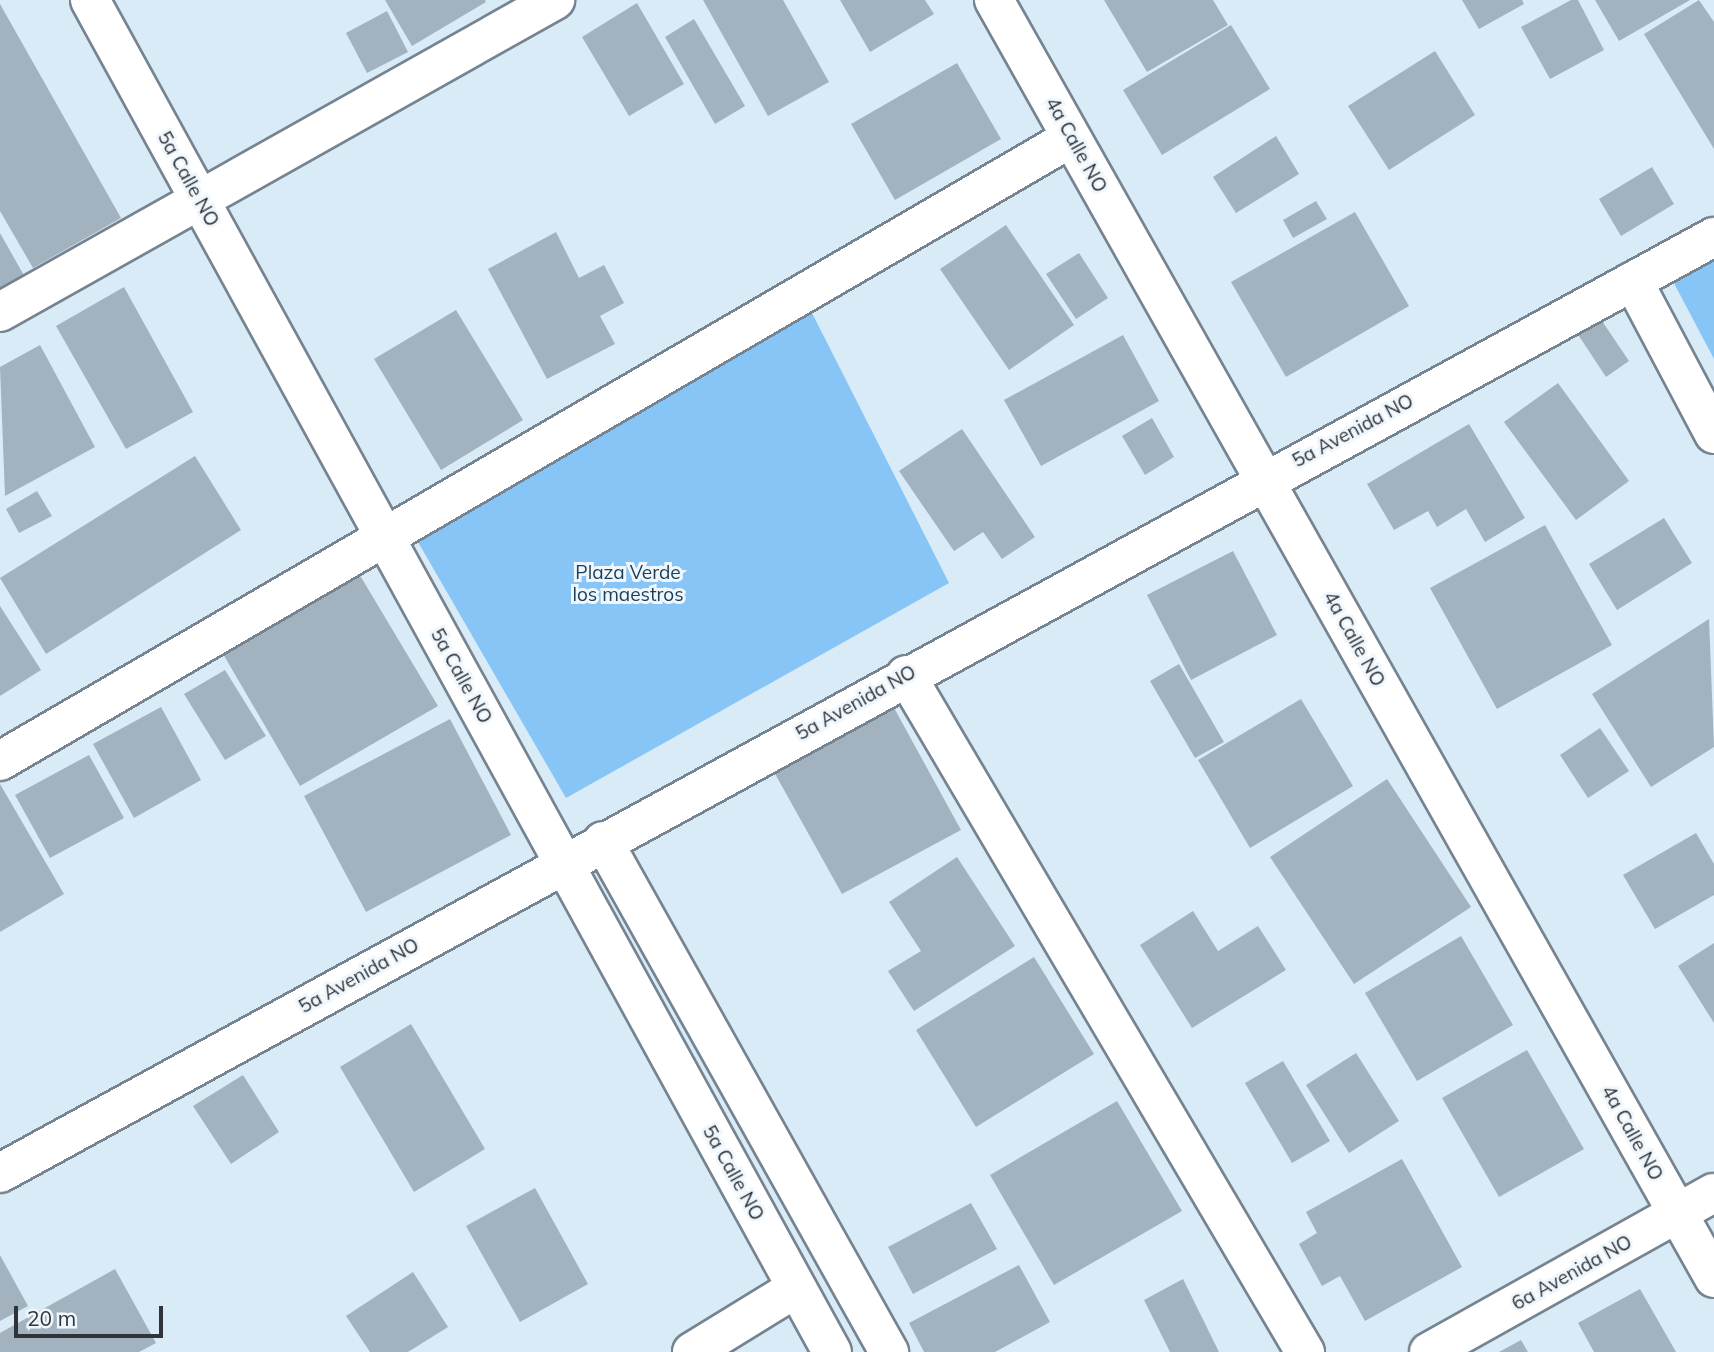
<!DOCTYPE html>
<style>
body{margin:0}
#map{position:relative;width:1714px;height:1352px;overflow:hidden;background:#daebf8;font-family:Mulish,sans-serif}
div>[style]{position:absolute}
.green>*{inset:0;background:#86c5f5}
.building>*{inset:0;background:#a2b2bf}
.roads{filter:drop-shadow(2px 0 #758490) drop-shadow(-2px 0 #758490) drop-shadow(0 2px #758490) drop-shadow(0 -2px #758490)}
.minor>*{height:38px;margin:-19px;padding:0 19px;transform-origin:19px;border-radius:19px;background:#fff}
span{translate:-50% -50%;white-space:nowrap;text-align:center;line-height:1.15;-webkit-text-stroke:6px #f0f7fc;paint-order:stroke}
.street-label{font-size:19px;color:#2e3439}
.park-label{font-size:19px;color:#1b3e56}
.scale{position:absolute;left:14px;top:1306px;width:149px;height:32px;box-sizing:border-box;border:4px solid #2e3439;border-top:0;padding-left:9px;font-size:21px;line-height:24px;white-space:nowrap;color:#2e3439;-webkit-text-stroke:5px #f0f7fc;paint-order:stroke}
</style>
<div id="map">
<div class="green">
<div style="clip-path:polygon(1714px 242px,1714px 359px,1667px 270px)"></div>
<div style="clip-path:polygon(812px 313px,949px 583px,566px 798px,407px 523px)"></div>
</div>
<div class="building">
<div style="clip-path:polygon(385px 0,485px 0,486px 2px,412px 46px)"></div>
<div style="clip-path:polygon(703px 0,783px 0,829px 82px,768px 116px)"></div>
<div style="clip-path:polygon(840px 0,925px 0,934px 14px,870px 52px)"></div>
<div style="clip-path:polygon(1104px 0,1213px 0,1228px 25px,1147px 72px)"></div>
<div style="clip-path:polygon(1462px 0,1522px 0,1524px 4px,1479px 29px)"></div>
<div style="clip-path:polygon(1571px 0,1578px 0,1604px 50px,1550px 79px,1521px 27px)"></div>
<div style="clip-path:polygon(1595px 0,1690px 0,1619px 41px)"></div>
<div style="clip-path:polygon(1699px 0,1714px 22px,1714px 149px,1644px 34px)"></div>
<div style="clip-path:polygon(637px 3px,684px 84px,629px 116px,582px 37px)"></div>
<div style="clip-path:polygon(0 4px,121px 218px,33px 268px,0 211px)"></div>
<div style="clip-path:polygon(387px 11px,408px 52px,367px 73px,346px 33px)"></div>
<div style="clip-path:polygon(694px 19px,745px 106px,715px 124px,665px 37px)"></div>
<div style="clip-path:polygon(1231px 25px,1270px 89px,1162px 155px,1123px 90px)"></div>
<div style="clip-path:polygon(1435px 51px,1475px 115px,1389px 170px,1348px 106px)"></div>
<div style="clip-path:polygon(957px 63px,1001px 139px,895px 200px,851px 124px)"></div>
<div style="clip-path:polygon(1276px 136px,1299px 174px,1236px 213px,1213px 177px)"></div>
<div style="clip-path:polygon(1652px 167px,1674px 204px,1621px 236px,1599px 199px)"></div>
<div style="clip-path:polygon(1316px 201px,1327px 219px,1293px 238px,1283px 220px)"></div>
<div style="clip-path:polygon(1355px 212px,1409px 306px,1286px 377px,1231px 282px)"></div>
<div style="clip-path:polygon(1006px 225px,1074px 325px,1009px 370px,940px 269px)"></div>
<div style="clip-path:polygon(556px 232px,579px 278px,604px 265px,624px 303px,600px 316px,615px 344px,547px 379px,488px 269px)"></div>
<div style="clip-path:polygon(0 233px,26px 279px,0 294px)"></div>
<div style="clip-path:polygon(1079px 253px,1108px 298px,1076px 319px,1046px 274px)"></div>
<div style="clip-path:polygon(124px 287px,193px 412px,126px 449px,56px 326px)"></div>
<div style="clip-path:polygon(456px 310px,523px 420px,441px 470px,374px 359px)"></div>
<div style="clip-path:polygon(1598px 315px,1629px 361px,1606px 377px,1575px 330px)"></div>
<div style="clip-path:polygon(1123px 335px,1159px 401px,1041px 466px,1004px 400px)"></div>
<div style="clip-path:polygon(40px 345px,95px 447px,5px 496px,0 367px)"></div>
<div style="clip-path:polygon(1558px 383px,1629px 481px,1576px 520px,1504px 422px)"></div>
<div style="clip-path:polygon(1152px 418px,1174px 457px,1145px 475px,1122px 436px)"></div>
<div style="clip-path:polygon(1469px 424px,1525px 518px,1485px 542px,1466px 509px,1437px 527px,1428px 511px,1394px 530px,1367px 484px)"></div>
<div style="clip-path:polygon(962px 429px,1035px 537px,1002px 559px,983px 532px,954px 551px,899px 471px)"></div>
<div style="clip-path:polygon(195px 456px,241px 530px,46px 654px,0 578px)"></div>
<div style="clip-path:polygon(37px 491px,52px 516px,19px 533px,6px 509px)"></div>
<div style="clip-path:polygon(1664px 518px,1692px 563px,1617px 610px,1589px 564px)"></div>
<div style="clip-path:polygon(1545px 525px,1612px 645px,1497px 709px,1430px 588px)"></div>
<div style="clip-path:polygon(1233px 551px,1277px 635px,1191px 680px,1147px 595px)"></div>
<div style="clip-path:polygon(355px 567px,438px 706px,300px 786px,219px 647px)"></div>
<div style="clip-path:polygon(0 606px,41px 670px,0 696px)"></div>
<div style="clip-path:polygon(1709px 619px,1714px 747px,1651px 787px,1592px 694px)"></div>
<div style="clip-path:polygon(1179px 664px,1224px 742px,1195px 758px,1150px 681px)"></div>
<div style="clip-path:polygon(225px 670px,266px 736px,225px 760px,184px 694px)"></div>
<div style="clip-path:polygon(1301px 699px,1353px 786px,1250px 848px,1198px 760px)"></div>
<div style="clip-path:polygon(893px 706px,961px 830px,842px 894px,774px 772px)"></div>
<div style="clip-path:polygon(161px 707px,201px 780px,134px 818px,93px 744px)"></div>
<div style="clip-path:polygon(450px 719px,511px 835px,366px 912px,304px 796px)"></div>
<div style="clip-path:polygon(1600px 728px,1629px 771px,1588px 798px,1560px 755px)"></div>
<div style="clip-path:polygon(89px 755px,124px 818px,50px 858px,15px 795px)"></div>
<div style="clip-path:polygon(1387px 779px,1471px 907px,1354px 984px,1270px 857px)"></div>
<div style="clip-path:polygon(0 784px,64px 894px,0 932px)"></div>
<div style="clip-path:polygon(1696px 833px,1714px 864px,1714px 895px,1655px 929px,1623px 875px)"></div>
<div style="clip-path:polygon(957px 857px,1015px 946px,914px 1011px,888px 971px,921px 951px,889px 902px)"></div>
<div style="clip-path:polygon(1193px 911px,1218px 951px,1258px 926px,1286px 970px,1192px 1028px,1140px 945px)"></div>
<div style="clip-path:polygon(1461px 936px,1513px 1025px,1417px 1081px,1365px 993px)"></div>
<div style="clip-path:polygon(1714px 943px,1714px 1023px,1678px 966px)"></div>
<div style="clip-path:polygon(1034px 957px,1094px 1054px,976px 1127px,916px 1030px)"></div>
<div style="clip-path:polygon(411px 1024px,485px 1149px,414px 1192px,340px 1067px)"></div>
<div style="clip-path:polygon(1527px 1050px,1584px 1149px,1499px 1197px,1442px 1098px)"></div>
<div style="clip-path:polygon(1356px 1053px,1399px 1121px,1349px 1153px,1306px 1085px)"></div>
<div style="clip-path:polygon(1283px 1061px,1330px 1141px,1292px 1163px,1245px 1083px)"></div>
<div style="clip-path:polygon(243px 1075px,279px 1132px,231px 1164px,193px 1106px)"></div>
<div style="clip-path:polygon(1117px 1101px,1182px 1211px,1054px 1285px,990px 1175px)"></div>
<div style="clip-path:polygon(1402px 1159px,1462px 1267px,1365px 1321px,1340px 1276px,1322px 1286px,1299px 1244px,1317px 1233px,1306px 1212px)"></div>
<div style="clip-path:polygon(535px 1188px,588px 1284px,520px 1322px,466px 1226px)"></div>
<div style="clip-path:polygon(971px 1203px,997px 1249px,913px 1294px,888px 1247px)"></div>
<div style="clip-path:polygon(0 1255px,28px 1306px,0 1321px)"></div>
<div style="clip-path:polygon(1019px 1265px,1050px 1322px,995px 1352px,924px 1352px,909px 1323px)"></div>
<div style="clip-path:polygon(115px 1269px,156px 1343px,139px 1352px,0 1352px,0 1333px)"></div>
<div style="clip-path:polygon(413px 1272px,448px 1327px,408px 1352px,370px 1352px,346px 1316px)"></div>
<div style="clip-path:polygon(1183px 1279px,1219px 1352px,1170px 1352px,1144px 1300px)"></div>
<div style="clip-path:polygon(1640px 1289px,1676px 1352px,1594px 1352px,1578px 1323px)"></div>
<div style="clip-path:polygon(1521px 1340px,1528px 1352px,1499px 1352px)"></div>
</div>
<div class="roads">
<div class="minor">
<div style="left:90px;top:0;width:1542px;rotate:61.24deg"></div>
<div style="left:994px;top:0;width:1467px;rotate:60.6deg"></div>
<div style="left:1633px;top:281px;width:173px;rotate:62.1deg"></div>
<div style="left:0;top:312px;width:637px;rotate:-29.34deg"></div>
<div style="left:906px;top:675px;width:786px;rotate:59.49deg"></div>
<div style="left:0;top:761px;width:1239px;rotate:-30.19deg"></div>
<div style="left:603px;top:841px;width:586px;rotate:60.76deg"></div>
<div style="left:0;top:1173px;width:1953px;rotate:-28.64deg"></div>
<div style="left:692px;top:1352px;width:122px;rotate:-31.6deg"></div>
<div style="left:1429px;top:1352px;width:326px;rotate:-29.2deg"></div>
</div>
</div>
<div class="street-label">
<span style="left:1076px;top:145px;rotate:61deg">4a Calle NO</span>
<span style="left:188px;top:179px;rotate:61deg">5a Calle NO</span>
<span style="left:1353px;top:431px;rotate:-28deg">5a Avenida NO</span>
<span style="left:1354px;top:639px;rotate:61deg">4a Calle NO</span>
<span style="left:461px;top:676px;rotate:61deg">5a Calle NO</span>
<span style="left:856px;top:703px;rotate:-29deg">5a Avenida NO</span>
<span style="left:359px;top:976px;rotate:-29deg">5a Avenida NO</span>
<span style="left:1632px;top:1133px;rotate:61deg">4a Calle NO</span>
<span style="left:733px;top:1173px;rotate:61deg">5a Calle NO</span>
<span style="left:1572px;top:1273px;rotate:-29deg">6a Avenida NO</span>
</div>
<div class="park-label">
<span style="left:628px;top:584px">Plaza Verde<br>los maestros</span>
</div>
<div class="scale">20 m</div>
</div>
